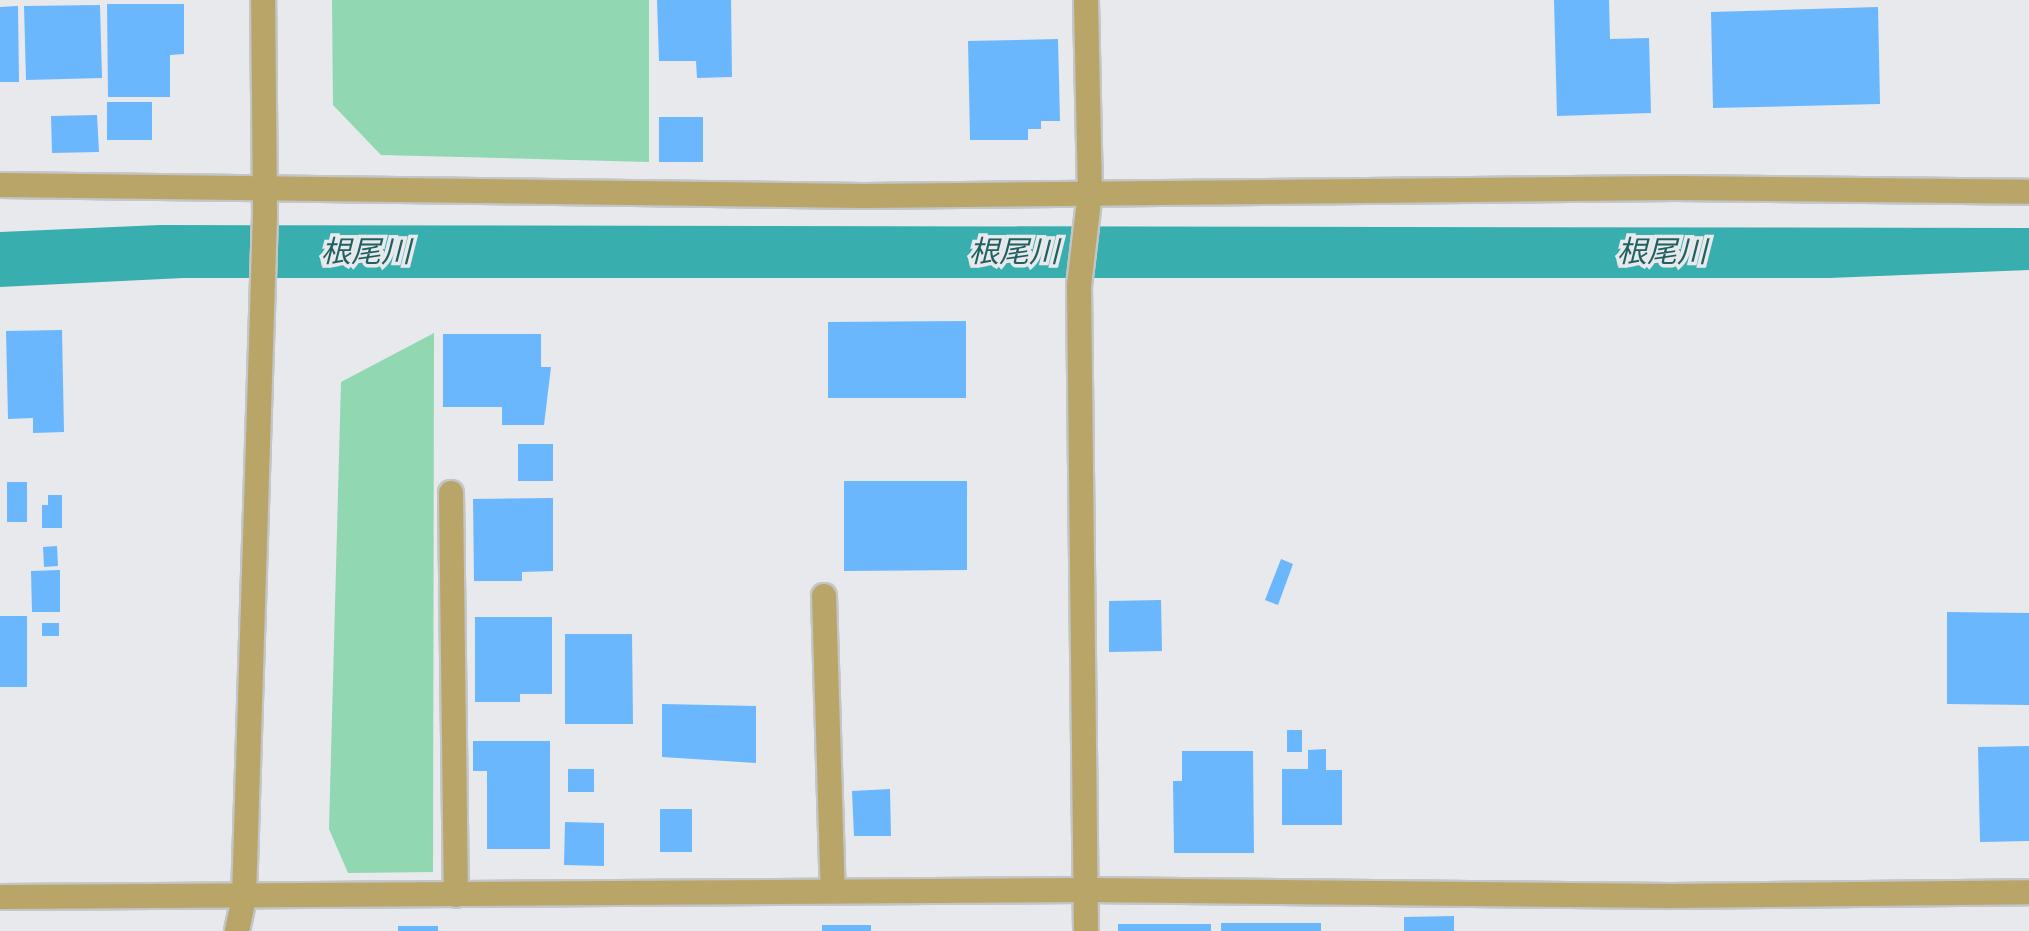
<!DOCTYPE html>
<meta charset="utf-8">
<style>
body{margin:0}
#map{position:relative;width:2029px;height:931px;overflow:hidden;background:#e7e9ec;font-family:"Zilla Slab","Noto Sans JP",serif}
div>[style]{position:absolute}
.green>*{inset:0;background:#90d7b2}
.water>*{inset:0;background:#39aeaf}
.building>*{inset:0;background:#6bb7fe}
.roads{filter:drop-shadow(2px 0 #c3c5c7) drop-shadow(-2px 0 #c3c5c7) drop-shadow(0 2px #c3c5c7) drop-shadow(0 -2px #c3c5c7)}
.minor>*{height:24px;margin:-12px;padding:0 12px;transform-origin:12px;border-radius:12px;background:#b9a567}
.tertiary>*{height:24px;margin:-12px;padding:0 12px;transform-origin:12px;border-radius:12px;background:#b9a567}
span{translate:-50% -50%;white-space:nowrap;text-align:center;line-height:1.15;-webkit-text-stroke:7px #e7e9ec;paint-order:stroke}
.water-label{font-size:30px;color:#216060;font-style:italic}
</style>
<div id="map">
<div class="green">
<div style="clip-path:polygon(332px 0,649px 0,649px 162px,381px 155px,333px 105px)"></div>
<div style="clip-path:polygon(434px 333px,433px 872px,348px 873px,329px 829px,341px 382px)"></div>
</div>
<div class="water">
<div style="clip-path:polygon(160px 225px,2029px 228px,2029px 270px,1829px 278px,183px 278px,0 287px,0 232px)"></div>
</div>
<div class="building">
<div style="clip-path:polygon(657px 0,731px 0,732px 77px,697px 78px,696px 61px,659px 61px)"></div>
<div style="clip-path:polygon(1554px 0,1609px 0,1610px 39px,1649px 38px,1651px 113px,1557px 116px)"></div>
<div style="clip-path:polygon(107px 4px,184px 4px,184px 54px,170px 55px,170px 97px,108px 97px)"></div>
<div style="clip-path:polygon(100px 5px,102px 78px,26px 80px,24px 6px)"></div>
<div style="clip-path:polygon(18px 6px,19px 82px,0 82px,0 7px)"></div>
<div style="clip-path:polygon(1878px 7px,1880px 104px,1713px 108px,1711px 12px)"></div>
<div style="clip-path:polygon(1058px 39px,1060px 121px,1041px 121px,1041px 129px,1028px 129px,1028px 140px,970px 140px,968px 41px)"></div>
<div style="clip-path:polygon(107px 102px,152px 102px,152px 140px,107px 140px)"></div>
<div style="clip-path:polygon(97px 115px,99px 152px,52px 153px,51px 116px)"></div>
<div style="clip-path:polygon(659px 117px,703px 117px,703px 162px,659px 162px)"></div>
<div style="clip-path:polygon(966px 321px,966px 398px,828px 398px,828px 322px)"></div>
<div style="clip-path:polygon(62px 330px,64px 432px,33px 433px,33px 418px,8px 419px,6px 331px)"></div>
<div style="clip-path:polygon(443px 334px,541px 334px,541px 367px,551px 367px,544px 425px,502px 425px,502px 407px,443px 407px)"></div>
<div style="clip-path:polygon(518px 444px,553px 444px,553px 481px,518px 481px)"></div>
<div style="clip-path:polygon(844px 481px,967px 481px,967px 570px,844px 571px)"></div>
<div style="clip-path:polygon(7px 482px,27px 482px,27px 522px,7px 522px)"></div>
<div style="clip-path:polygon(48px 495px,62px 495px,62px 528px,42px 528px,42px 505px,48px 505px)"></div>
<div style="clip-path:polygon(553px 498px,553px 571px,522px 572px,522px 581px,474px 581px,473px 499px)"></div>
<div style="clip-path:polygon(57px 546px,58px 566px,44px 567px,43px 547px)"></div>
<div style="clip-path:polygon(1281px 559px,1293px 564px,1278px 605px,1265px 600px)"></div>
<div style="clip-path:polygon(60px 570px,60px 612px,32px 612px,31px 571px)"></div>
<div style="clip-path:polygon(1161px 600px,1162px 651px,1109px 652px,1109px 601px)"></div>
<div style="clip-path:polygon(1947px 612px,2029px 613px,2029px 705px,1947px 704px)"></div>
<div style="clip-path:polygon(0 616px,27px 616px,27px 687px,0 687px)"></div>
<div style="clip-path:polygon(475px 617px,552px 617px,552px 694px,520px 694px,520px 702px,475px 702px)"></div>
<div style="clip-path:polygon(42px 623px,59px 623px,59px 636px,42px 636px)"></div>
<div style="clip-path:polygon(565px 634px,632px 634px,633px 724px,565px 724px)"></div>
<div style="clip-path:polygon(662px 704px,756px 706px,756px 763px,662px 757px)"></div>
<div style="clip-path:polygon(1287px 730px,1302px 730px,1302px 752px,1287px 752px)"></div>
<div style="clip-path:polygon(473px 741px,550px 741px,550px 849px,487px 849px,487px 771px,473px 771px)"></div>
<div style="clip-path:polygon(2029px 746px,2029px 841px,1980px 842px,1978px 747px)"></div>
<div style="clip-path:polygon(1326px 749px,1326px 770px,1342px 770px,1342px 825px,1282px 825px,1282px 769px,1308px 769px,1308px 750px)"></div>
<div style="clip-path:polygon(1182px 751px,1253px 751px,1254px 853px,1174px 853px,1173px 781px,1182px 781px)"></div>
<div style="clip-path:polygon(568px 769px,594px 769px,594px 792px,568px 792px)"></div>
<div style="clip-path:polygon(890px 789px,891px 836px,854px 836px,852px 791px)"></div>
<div style="clip-path:polygon(660px 809px,692px 809px,692px 852px,660px 852px)"></div>
<div style="clip-path:polygon(565px 822px,604px 823px,604px 866px,564px 865px)"></div>
<div style="clip-path:polygon(1454px 916px,1454px 931px,1404px 931px,1404px 917px)"></div>
<div style="clip-path:polygon(1221px 923px,1321px 923px,1321px 931px,1221px 931px)"></div>
<div style="clip-path:polygon(1118px 924px,1211px 924px,1211px 931px,1118px 931px)"></div>
<div style="clip-path:polygon(822px 925px,871px 925px,871px 931px,822px 931px)"></div>
<div style="clip-path:polygon(398px 926px,438px 926px,438px 931px,398px 931px)"></div>
</div>
<div class="roads">
<div class="minor">
<div style="left:451px;top:493px;width:402px;rotate:89.3deg"></div>
<div style="left:824px;top:596px;width:295px;rotate:88.3deg"></div>
<div style="left:0;top:897px;width:1085px;rotate:-0.37deg"></div>
<div style="left:1085px;top:890px;width:586px;rotate:0.59deg"></div>
<div style="left:1671px;top:896px;width:358px;rotate:-0.6deg"></div>
<div style="left:1086px;top:931px;width:645px;rotate:-90.62deg"></div>
<div style="left:1079px;top:286px;width:94px;rotate:-83.3deg"></div>
<div style="left:1090px;top:193px;width:193px;rotate:-91.2deg"></div>
</div>
<div class="tertiary">
<div style="left:0;top:185px;width:864px;rotate:0.73deg"></div>
<div style="left:864px;top:196px;width:812px;rotate:-0.56deg"></div>
<div style="left:1676px;top:188px;width:353px;rotate:0.6deg"></div>
<div style="left:237px;top:931px;width:34px;rotate:-78deg"></div>
<div style="left:244px;top:898px;width:684px;rotate:-88.24deg"></div>
<div style="left:265px;top:214px;width:214px;rotate:-90.5deg"></div>
</div>
</div>
<div class="water-label">
<span style="left:366px;top:252px">根尾川</span>
<span style="left:1014px;top:252px">根尾川</span>
<span style="left:1662px;top:252px">根尾川</span>
</div>
</div>
